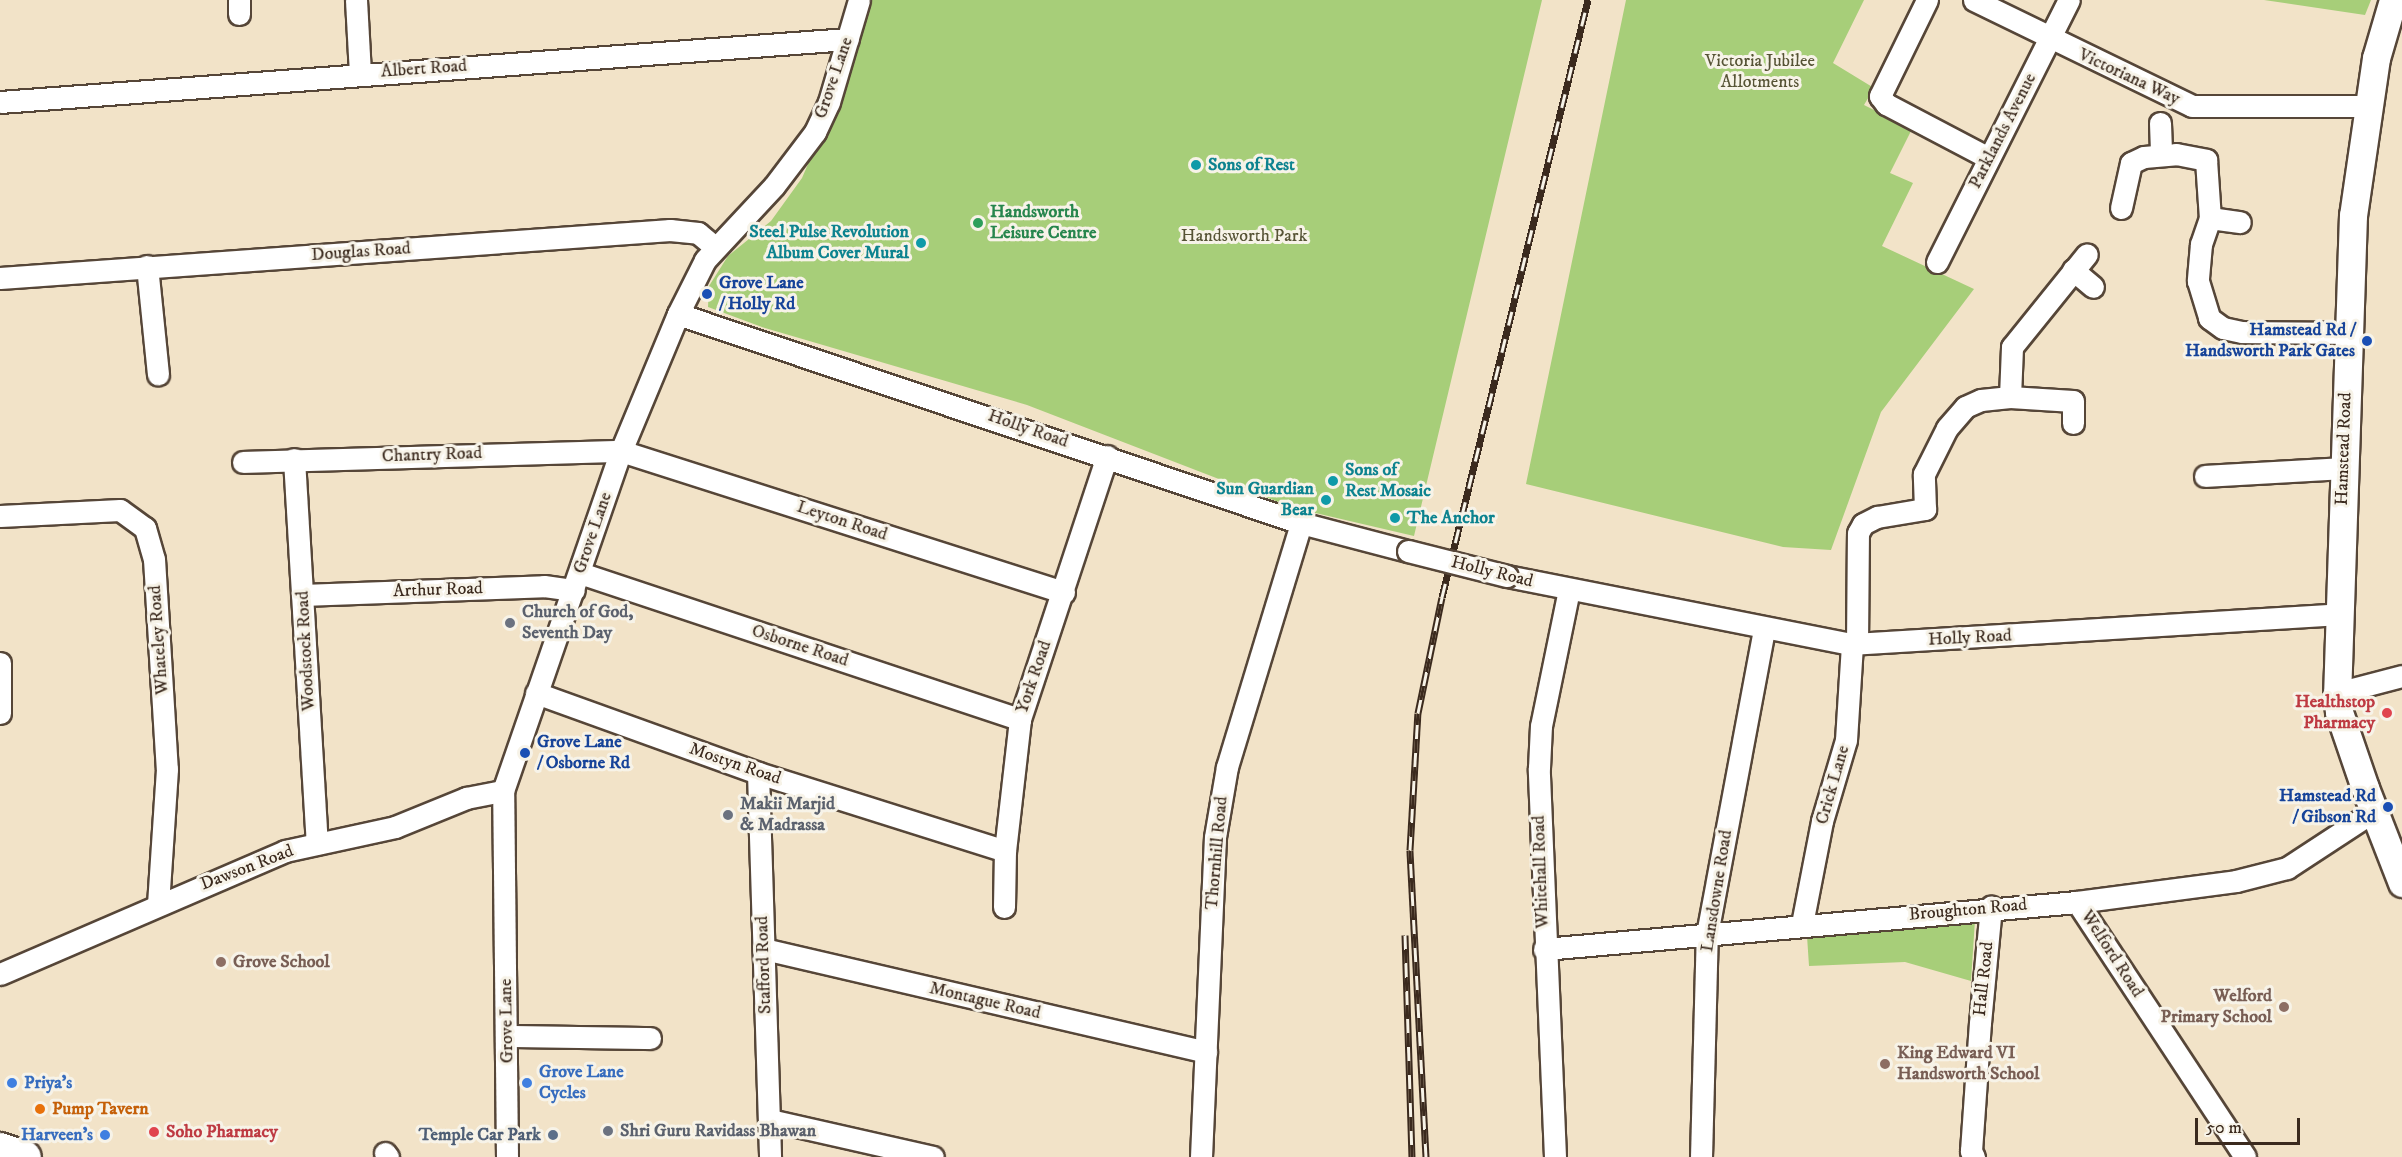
<!DOCTYPE html>
<style>
body{margin:0}
#map{position:relative;width:2402px;height:1157px;overflow:hidden;background:#f2e3c8;font-family:"IM FELL DW Pica",serif}
div>[style]{position:absolute}
.green>*{inset:0;background:#a7ce79}
.roads{filter:drop-shadow(2px 0 #564638) drop-shadow(-2px 0 #564638) drop-shadow(0 2px #564638) drop-shadow(0 -2px #564638)}
.minor>*{height:21px;margin:-10.5px;padding:0 10.5px;transform-origin:10.5px;border-radius:10.5px;background:#fff}
.major>*{height:27px;margin:-13.5px;padding:0 13.5px;transform-origin:13.5px;border-radius:13.5px;background:#fff}
.highway>*{height:32px;margin:-16px;padding:0 16px;transform-origin:16px;border-radius:16px;background:#fff}
.rail>*{height:7px;margin-top:-3.5px;transform-origin:0;background:repeating-linear-gradient(90deg,#f7f3e8 0 14px,#3b2a1e 0 28px);box-sizing:border-box;border-block:2px solid #3b2a1e}
.bridges{filter:drop-shadow(2px 0 #564638) drop-shadow(-2px 0 #564638) drop-shadow(0 2px #564638) drop-shadow(0 -2px #564638)}
.minor-bridge>*{height:21px;margin:-10.5px;padding:0 10.5px;transform-origin:10.5px;border-radius:10.5px;background:#fff}
.dots>*{width:16px;height:16px;translate:-50% -50%;box-sizing:border-box;border:3px solid #f7f3e8;border-radius:50%}
span{translate:-50% -50%;white-space:nowrap;text-align:center;line-height:1.15;-webkit-text-stroke:6px #f7f3e8;paint-order:stroke}
.park-label{font-size:18px;color:#565335}
.street-label{font-size:18px;color:#3b2a1e}
.culture-label{font-size:18px;color:#0d838f;font-weight:700}
.left{translate:0 -50%;text-align:left}
.right{translate:-100% -50%;text-align:right}
.leisure-label{font-size:18px;color:#27864d;font-weight:700}
.transit-label{font-size:18px;color:#164399;font-weight:700}
.worship-label{font-size:18px;color:#5b616d;font-weight:700}
.health-label{font-size:18px;color:#be3a42;font-weight:700}
.education-label{font-size:18px;color:#785e54;font-weight:700}
.shop-label{font-size:18px;color:#366cbe;font-weight:700}
.food-label{font-size:18px;color:#c56008;font-weight:700}
.service-label{font-size:18px;color:#4e5e75;font-weight:700}
.scale{position:absolute;left:2195px;top:1118px;width:105px;height:27px;box-sizing:border-box;border:3px solid #3b2a1e;border-top:0;padding-left:8px;font-size:18px;line-height:21px;white-space:nowrap;color:#3b2a1e;-webkit-text-stroke:4px #f7f3e8;paint-order:stroke}
</style>
<div id="map">
<div class="green">
<div style="clip-path:polygon(871px 0,1542px 0,1414px 536px,1294px 508px,1027px 405px,765px 328px,708px 307px,709px 286px,728px 256px,771px 221px,802px 178px,848px 71px)"></div>
<div style="clip-path:polygon(1626px 0,1864px 0,1833px 63px,1874px 88px,1864px 105px,1912px 129px,1890px 173px,1913px 183px,1882px 246px,1974px 289px,1881px 412px,1831px 550px,1783px 547px,1526px 484px)"></div>
<div style="clip-path:polygon(2264px 0,2371px 0,2365px 15px)"></div>
<div style="clip-path:polygon(1975px 920px,1971px 981px,1905px 962px,1809px 966px,1807px 936px)"></div>
</div>
<div class="roads">
<div class="minor">
<div style="left:239px;top:0;width:14px;rotate:90deg"></div>
<div style="left:356px;top:0;width:74px;rotate:86.9deg"></div>
<div style="left:1927px;top:0;width:107px;rotate:116.1deg"></div>
<div style="left:1880px;top:96px;width:10px;rotate:53deg"></div>
<div style="left:1886px;top:104px;width:116px;rotate:27.7deg"></div>
<div style="left:1974px;top:0;width:242px;rotate:25.9deg"></div>
<div style="left:2192px;top:106px;width:176px"></div>
<div style="left:0;top:102px;width:850px;rotate:-4.25deg"></div>
<div style="left:2160px;top:123px;width:32px;rotate:88deg"></div>
<div style="left:2121px;top:208px;width:46px;rotate:-77.5deg"></div>
<div style="left:2131px;top:163px;width:14px;rotate:-25deg"></div>
<div style="left:2144px;top:157px;width:32px;rotate:-5deg"></div>
<div style="left:2176px;top:154px;width:31px;rotate:11deg"></div>
<div style="left:2206px;top:160px;width:58px;rotate:86.1deg"></div>
<div style="left:2210px;top:218px;width:28px;rotate:109deg"></div>
<div style="left:2201px;top:244px;width:37px;rotate:95deg"></div>
<div style="left:2198px;top:281px;width:39px;rotate:73deg"></div>
<div style="left:2209px;top:318px;width:17px;rotate:36deg"></div>
<div style="left:2223px;top:328px;width:19px;rotate:12deg"></div>
<div style="left:2242px;top:332px;width:106px;rotate:0.5deg"></div>
<div style="left:2210px;top:218px;width:30px;rotate:8deg"></div>
<div style="left:1937px;top:262px;width:293px;rotate:-63.3deg"></div>
<div style="left:147px;top:266px;width:109px;rotate:84.2deg"></div>
<div style="left:2073px;top:270px;width:26px;rotate:40deg"></div>
<div style="left:0;top:278px;width:672px;rotate:-4.1deg"></div>
<div style="left:670px;top:230px;width:28px;rotate:6deg"></div>
<div style="left:698px;top:233px;width:23px;rotate:40deg"></div>
<div style="left:678px;top:314px;width:657px;rotate:18.55deg"></div>
<div style="left:1301px;top:523px;width:111px;rotate:14.7deg"></div>
<div style="left:2010px;top:397px;width:50px;rotate:-87.7deg"></div>
<div style="left:2012px;top:347px;width:119px;rotate:-51.1deg"></div>
<div style="left:294px;top:459px;width:385px;rotate:86.6deg"></div>
<div style="left:243px;top:462px;width:378px;rotate:-1.7deg"></div>
<div style="left:621px;top:451px;width:465px;rotate:17.7deg"></div>
<div style="left:2205px;top:476px;width:138px;rotate:-3.3deg"></div>
<div style="left:0;top:516px;width:120px;rotate:-2.9deg"></div>
<div style="left:120px;top:510px;width:31px;rotate:36deg"></div>
<div style="left:145px;top:528px;width:32px;rotate:74deg"></div>
<div style="left:154px;top:559px;width:210px;rotate:86.5deg"></div>
<div style="left:167px;top:769px;width:135px;rotate:93.8deg"></div>
<div style="left:580px;top:573px;width:464px;rotate:18.4deg"></div>
<div style="left:1507px;top:576px;width:352px;rotate:11.2deg"></div>
<div style="left:1852px;top:644px;width:487px;rotate:-3.5deg"></div>
<div style="left:302px;top:595px;width:242px;rotate:-2.1deg"></div>
<div style="left:544px;top:586px;width:30px;rotate:8deg"></div>
<div style="left:1857px;top:644px;width:111px;rotate:-89.5deg"></div>
<div style="left:1858px;top:533px;width:10px;rotate:-61deg"></div>
<div style="left:1863px;top:524px;width:16px;rotate:-27deg"></div>
<div style="left:1877px;top:517px;width:49px;rotate:-9.5deg"></div>
<div style="left:1925px;top:509px;width:35px;rotate:-92deg"></div>
<div style="left:1924px;top:474px;width:51px;rotate:-63.4deg"></div>
<div style="left:1947px;top:428px;width:28px;rotate:-49deg"></div>
<div style="left:1965px;top:407px;width:17px;rotate:-24deg"></div>
<div style="left:1981px;top:400px;width:29px;rotate:-6deg"></div>
<div style="left:2010px;top:397px;width:63px;rotate:3.6deg"></div>
<div style="left:2073px;top:401px;width:22px;rotate:90deg"></div>
<div style="left:0;top:663px;width:50px;rotate:90deg"></div>
<div style="left:536px;top:693px;width:236px;rotate:19.8deg"></div>
<div style="left:758px;top:773px;width:259px;rotate:17.5deg"></div>
<div style="left:2337px;top:693px;width:67px;rotate:-14.7deg"></div>
<div style="left:758px;top:773px;width:384px;rotate:88.2deg"></div>
<div style="left:2077px;top:902px;width:305px;rotate:56.6deg"></div>
<div style="left:1004px;top:907px;width:56px;rotate:-89deg"></div>
<div style="left:1005px;top:851px;width:133px;rotate:-83.5deg"></div>
<div style="left:1020px;top:719px;width:277px;rotate:-71.7deg"></div>
<div style="left:1802px;top:924px;width:105px;rotate:-79deg"></div>
<div style="left:1822px;top:821px;width:84px;rotate:-73.5deg"></div>
<div style="left:1846px;top:740px;width:96px;rotate:-86.4deg"></div>
<div style="left:764px;top:949px;width:454px;rotate:13.1deg"></div>
<div style="left:1544px;top:949px;width:535px;rotate:-5.04deg"></div>
<div style="left:2077px;top:902px;width:160px;rotate:-7.5deg"></div>
<div style="left:2236px;top:881px;width:53px;rotate:-14.3deg"></div>
<div style="left:2287px;top:868px;width:104px;rotate:-33.2deg"></div>
<div style="left:0;top:974px;width:310px;rotate:-23.3deg"></div>
<div style="left:285px;top:851px;width:113px;rotate:-12.3deg"></div>
<div style="left:395px;top:827px;width:77px;rotate:-22.2deg"></div>
<div style="left:466px;top:798px;width:38px;rotate:-11deg"></div>
<div style="left:507px;top:1036px;width:143px;rotate:0.8deg"></div>
<div style="left:770px;top:1120px;width:167px;rotate:12.8deg"></div>
<div style="left:385px;top:1153px;width:5px;rotate:53deg"></div>
<div style="left:507px;top:1157px;width:366px;rotate:-90.6deg"></div>
<div style="left:503px;top:791px;width:360px;rotate:-70.9deg"></div>
<div style="left:621px;top:451px;width:148px;rotate:-67.4deg"></div>
<div style="left:678px;top:314px;width:60px;rotate:-63.4deg"></div>
<div style="left:705px;top:260px;width:101px;rotate:-47deg"></div>
<div style="left:774px;top:186px;width:68px;rotate:-52.8deg"></div>
<div style="left:815px;top:132px;width:33px;rotate:-65deg"></div>
<div style="left:829px;top:102px;width:106px;rotate:-73.6deg"></div>
<div style="left:1201px;top:1157px;width:320px;rotate:-87.5deg"></div>
<div style="left:1215px;top:837px;width:71px;rotate:-80.3deg"></div>
<div style="left:1227px;top:767px;width:255px;rotate:-73.1deg"></div>
<div style="left:1555px;top:1157px;width:389px;rotate:-92.4deg"></div>
<div style="left:1539px;top:768px;width:42px;rotate:-87.3deg"></div>
<div style="left:1541px;top:726px;width:139px;rotate:-78.4deg"></div>
<div style="left:1701px;top:1157px;width:223px;rotate:-88.5deg"></div>
<div style="left:1707px;top:934px;width:310px;rotate:-79.4deg"></div>
<div style="left:1974px;top:1157px;width:7px;rotate:-117deg"></div>
<div style="left:1971px;top:1151px;width:128px;rotate:-86deg"></div>
<div style="left:1980px;top:1023px;width:117px;rotate:-84.6deg"></div>
</div>
<div class="major">
<div style="left:2393px;top:0;width:60px;rotate:106.3deg"></div>
<div style="left:2376px;top:58px;width:159px;rotate:98.3deg"></div>
<div style="left:2353px;top:215px;width:478px;rotate:91.9deg"></div>
<div style="left:2337px;top:693px;width:19px;rotate:84deg"></div>
<div style="left:2339px;top:712px;width:80px;rotate:71.1deg"></div>
<div style="left:2365px;top:788px;width:102px;rotate:68.7deg"></div>
</div>
<div class="highway">
<div style="left:0;top:1149px;width:26px;rotate:18deg"></div>
</div>
</div>
<div class="rail">
<div style="left:1405px;top:935px;width:222px;rotate:88.2deg"></div>
<div style="left:1426px;top:1157px;width:307px;rotate:-93deg"></div>
<div style="left:1410px;top:850px;width:137px;rotate:-86.7deg"></div>
<div style="left:1418px;top:713px;width:118px;rotate:-78.3deg"></div>
<div style="left:1442px;top:597px;width:615px;rotate:-76.26deg"></div>
</div>
<div class="bridges">
<div class="minor-bridge">
<div style="left:1408px;top:551px;width:102px;rotate:14.2deg"></div>
</div>
</div>
<div class="dots">
<div style="left:1196px;top:165px;background:#0f9aa8"></div>
<div style="left:978px;top:223px;background:#2e9e5b"></div>
<div style="left:921px;top:243px;background:#0f9aa8"></div>
<div style="left:707px;top:294px;background:#1a4fb4"></div>
<div style="left:2367px;top:341px;background:#1a4fb4"></div>
<div style="left:1333px;top:481px;background:#0f9aa8"></div>
<div style="left:1326px;top:500px;background:#0f9aa8"></div>
<div style="left:1395px;top:518px;background:#0f9aa8"></div>
<div style="left:510px;top:623px;background:#6b7280"></div>
<div style="left:2387px;top:713px;background:#e0444e"></div>
<div style="left:525px;top:753px;background:#1a4fb4"></div>
<div style="left:2388px;top:807px;background:#1a4fb4"></div>
<div style="left:728px;top:815px;background:#6b7280"></div>
<div style="left:221px;top:962px;background:#8d6e63"></div>
<div style="left:2284px;top:1007px;background:#8d6e63"></div>
<div style="left:1885px;top:1064px;background:#8d6e63"></div>
<div style="left:12px;top:1083px;background:#3f7fe0"></div>
<div style="left:527px;top:1083px;background:#3f7fe0"></div>
<div style="left:40px;top:1109px;background:#e8710a"></div>
<div style="left:608px;top:1131px;background:#6b7280"></div>
<div style="left:154px;top:1132px;background:#e0444e"></div>
<div style="left:105px;top:1135px;background:#3f7fe0"></div>
<div style="left:553px;top:1135px;background:#5c6f8a"></div>
</div>
<div class="park-label">
<span style="left:1760px;top:72px">Victoria Jubilee<br>Allotments</span>
<span style="left:1244px;top:236px">Handsworth Park</span>
</div>
<div class="street-label">
<span style="left:424px;top:69px;rotate:-4deg">Albert Road</span>
<span style="left:2129px;top:77px;rotate:25deg">Victoriana Way</span>
<span style="left:834px;top:78px;rotate:-71deg">Grove Lane</span>
<span style="left:2003px;top:131px;rotate:-63deg">Parklands Avenue</span>
<span style="left:361px;top:252px;rotate:-4deg">Douglas Road</span>
<span style="left:1028px;top:429px;rotate:19deg">Holly Road</span>
<span style="left:2344px;top:449px;rotate:-88deg">Hamstead Road</span>
<span style="left:432px;top:455px;rotate:-2deg">Chantry Road</span>
<span style="left:842px;top:521px;rotate:18deg">Leyton Road</span>
<span style="left:593px;top:533px;rotate:-71deg">Grove Lane</span>
<span style="left:1492px;top:572px;rotate:14deg">Holly Road</span>
<span style="left:438px;top:590px;rotate:-2deg">Arthur Road</span>
<span style="left:1970px;top:638px;rotate:-3deg">Holly Road</span>
<span style="left:159px;top:640px;rotate:-94deg">Whateley Road</span>
<span style="left:800px;top:646px;rotate:18deg">Osborne Road</span>
<span style="left:306px;top:651px;rotate:-93deg">Woodstock Road</span>
<span style="left:1034px;top:677px;rotate:-71deg">York Road</span>
<span style="left:735px;top:764px;rotate:19deg">Mostyn Road</span>
<span style="left:1833px;top:785px;rotate:-74deg">Crick Lane</span>
<span style="left:1217px;top:853px;rotate:-85deg">Thornhill Road</span>
<span style="left:247px;top:868px;rotate:-21deg">Dawson Road</span>
<span style="left:1541px;top:872px;rotate:-92deg">Whitehall Road</span>
<span style="left:1717px;top:891px;rotate:-81deg">Lansdowne Road</span>
<span style="left:1968px;top:910px;rotate:-5deg">Broughton Road</span>
<span style="left:2112px;top:954px;rotate:57deg">Welford Road</span>
<span style="left:764px;top:965px;rotate:-92deg">Stafford Road</span>
<span style="left:1984px;top:979px;rotate:-84deg">Hall Road</span>
<span style="left:985px;top:1001px;rotate:13deg">Montague Road</span>
<span style="left:507px;top:1021px;rotate:-91deg">Grove Lane</span>
</div>
<div class="culture-label">
<span class="left" style="left:1208px;top:165px">Sons of Rest</span>
<span class="right" style="left:909px;top:243px">Steel Pulse Revolution<br>Album Cover Mural</span>
<span class="left" style="left:1345px;top:481px">Sons of<br>Rest Mosaic</span>
<span class="right" style="left:1314px;top:500px">Sun Guardian<br>Bear</span>
<span class="left" style="left:1407px;top:518px">The Anchor</span>
</div>
<div class="leisure-label">
<span class="left" style="left:990px;top:223px">Handsworth<br>Leisure Centre</span>
</div>
<div class="transit-label">
<span class="left" style="left:719px;top:294px">Grove Lane<br>/ Holly Rd</span>
<span class="right" style="left:2355px;top:341px">Hamstead Rd /<br>Handsworth Park Gates</span>
<span class="left" style="left:537px;top:753px">Grove Lane<br>/ Osborne Rd</span>
<span class="right" style="left:2376px;top:807px">Hamstead Rd<br>/ Gibson Rd</span>
</div>
<div class="worship-label">
<span class="left" style="left:522px;top:623px">Church of God,<br>Seventh Day</span>
<span class="left" style="left:740px;top:815px">Makii Marjid<br>&amp; Madrassa</span>
<span class="left" style="left:620px;top:1131px">Shri Guru Ravidass Bhawan</span>
</div>
<div class="health-label">
<span class="right" style="left:2375px;top:713px">Healthstop<br>Pharmacy</span>
<span class="left" style="left:166px;top:1132px">Soho Pharmacy</span>
</div>
<div class="education-label">
<span class="left" style="left:233px;top:962px">Grove School</span>
<span class="right" style="left:2272px;top:1007px">Welford<br>Primary School</span>
<span class="left" style="left:1897px;top:1064px">King Edward VI<br>Handsworth School</span>
</div>
<div class="shop-label">
<span class="left" style="left:539px;top:1083px">Grove Lane<br>Cycles</span>
<span class="left" style="left:24px;top:1083px">Priya's</span>
<span class="right" style="left:93px;top:1135px">Harveen's</span>
</div>
<div class="food-label">
<span class="left" style="left:52px;top:1109px">Pump Tavern</span>
</div>
<div class="service-label">
<span class="right" style="left:541px;top:1135px">Temple Car Park</span>
</div>
<div class="scale">50 m</div>
</div>
